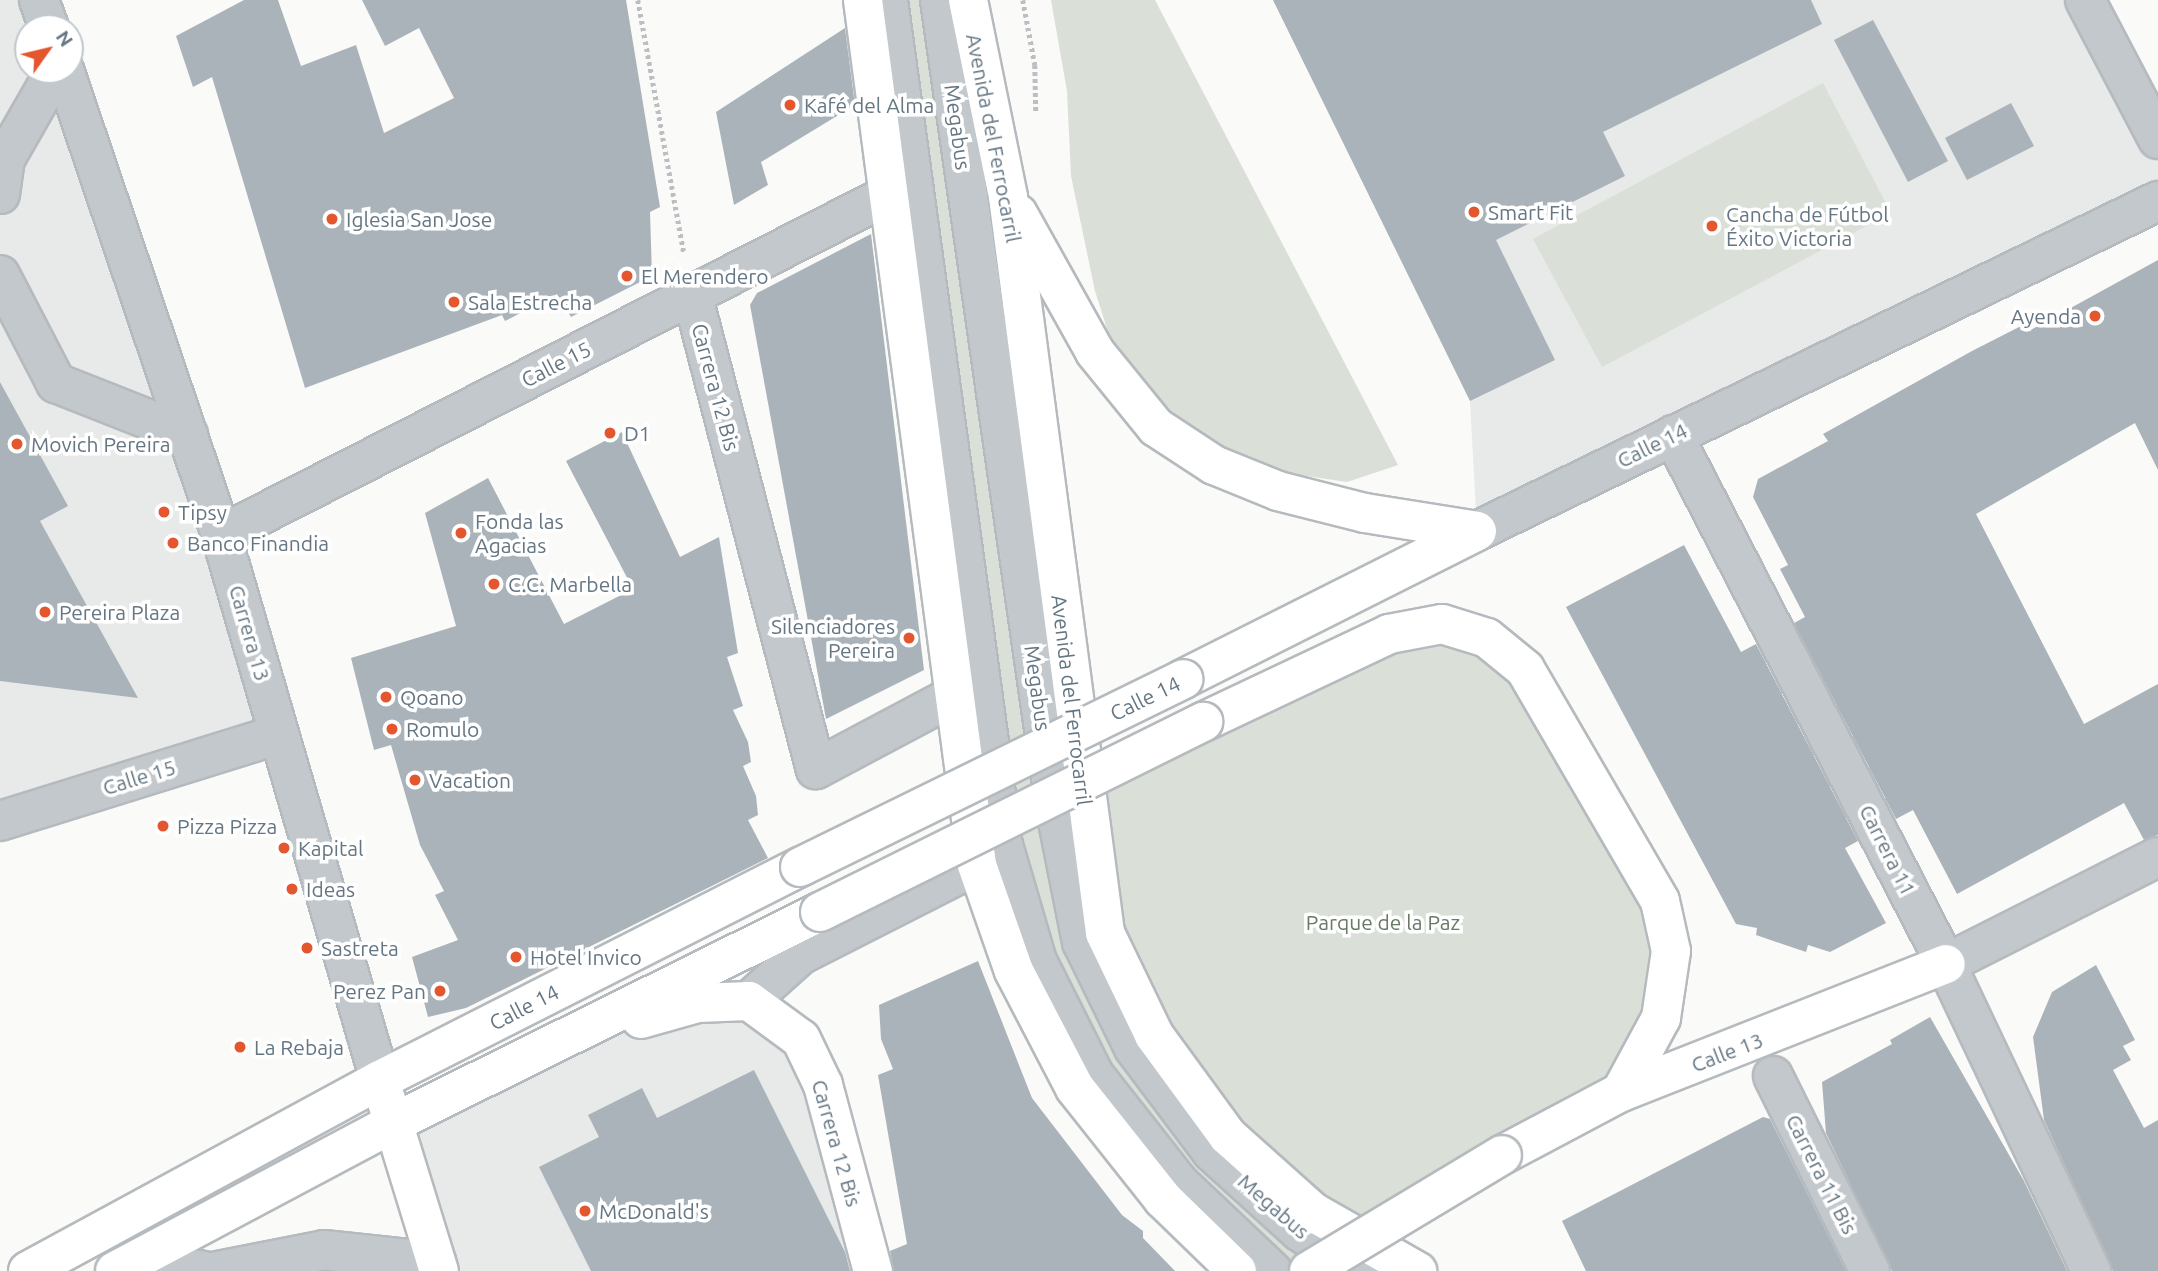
<!DOCTYPE html>
<meta charset="utf-8">
<style>
body{margin:0}
#map{position:relative;width:2158px;height:1271px;overflow:hidden;background:#fafaf8;font-family:Ubuntu,sans-serif}
div>[style]{position:absolute}
.built>*{inset:0;background:#e8e9e9}
.green>*{inset:0;background:#dadfd7}
.building>*{inset:0;background:#aab3b9}
.path>*{height:4.5px;margin-top:-2.25px;transform-origin:0;background:repeating-linear-gradient(90deg,#bbbfc2 0 3.5px,transparent 0 7px)}
.roads{filter:drop-shadow(2px 0 #b5babe) drop-shadow(-2px 0 #b5babe) drop-shadow(0 2px #b5babe) drop-shadow(0 -2px #b5babe)}
.minor>*{height:38px;margin:-19px;padding:0 19px;transform-origin:19px;border-radius:19px;background:#c3c8cc}
.major>*{height:38px;margin:-19px;padding:0 19px;transform-origin:19px;border-radius:19px;background:#fff}
.bridges{filter:drop-shadow(2px 0 #b5babe) drop-shadow(-2px 0 #b5babe) drop-shadow(0 2px #b5babe) drop-shadow(0 -2px #b5babe)}
.major-bridge>*{height:38px;margin:-19px;padding:0 19px;transform-origin:19px;border-radius:19px;background:#fff}
.dots>*{width:19px;height:19px;translate:-50% -50%;box-sizing:border-box;border:4px solid #fff;border-radius:50%}
span{translate:-50% -50%;white-space:nowrap;text-align:center;line-height:1.15;-webkit-text-stroke:7px #fff;paint-order:stroke}
.poi-label{font-size:21px;color:#657683}
.left{translate:0 -50%;text-align:left}
.right{translate:-100% -50%;text-align:right}
.street-label{font-size:21px;color:#657683}
.park-label{font-size:21px;color:#687a64}
.north{position:absolute;left:14px;top:14px;width:70px;height:70px;box-sizing:border-box;background:#fff;border:2px solid #c1c8cd;border-radius:50%;rotate:56deg;font-size:19px;font-weight:700;line-height:28px;text-align:center;color:#657683}
.north::after{content:'';display:block;margin:auto;width:24px;height:32px;background:#e4572e;clip-path:polygon(50% 0,100% 100%,50% 72%,0 100%)}
</style>
<div id="map">
<div class="built">
<div style="clip-path:polygon(0 0,39px 0,49px 28px,28px 28px,28px 70px,64px 70px,279px 734px,0 821px)"></div>
<div style="clip-path:polygon(1273px 0,2085px 0,2158px 139px,2158px 201px,1477px 531px,1470px 401px)"></div>
<div style="clip-path:polygon(698px 1003px,801px 1039px,873px 1271px,439px 1271px,393px 1123px,545px 1046px)"></div>
</div>
<div class="green">
<div style="clip-path:polygon(888px 0,940px 0,1082px 942px,1359px 1271px,1272px 1271px,1179px 1183px,1037px 961px)"></div>
<div style="clip-path:polygon(1051px 0,1155px 0,1398px 465px,1347px 482px,1286px 473px,1246px 461px,1170px 420px,1147px 394px,1109px 335px,1095px 291px,1071px 176px,1067px 91px)"></div>
<div style="clip-path:polygon(1823px 83px,1891px 213px,1602px 367px,1533px 239px)"></div>
<div style="clip-path:polygon(1389px 634px,1487px 638px,1671px 951px,1621px 1092px,1365px 1243px,1313px 1212px,1154px 1035px,1082px 784px)"></div>
</div>
<div class="building">
<div style="clip-path:polygon(244px 0,278px 0,301px 66px,356px 45px,384px 133px,454px 98px,419px 28px,385px 46px,362px 0,626px 0,660px 207px,650px 212px,652px 276px,571px 317px,557px 294px,505px 321px,502px 315px,305px 388px,212px 77px,193px 87px,176px 36px)"></div>
<div style="clip-path:polygon(1273px 0,1811px 0,1822px 24px,1603px 132px,1625px 176px,1496px 240px,1555px 360px,1470px 401px)"></div>
<div style="clip-path:polygon(1873px 20px,1948px 161px,1908px 182px,1834px 40px)"></div>
<div style="clip-path:polygon(845px 28px,855px 105px,761px 162px,768px 185px,734px 205px,716px 112px)"></div>
<div style="clip-path:polygon(2011px 103px,2034px 146px,1967px 180px,1945px 138px)"></div>
<div style="clip-path:polygon(871px 234px,924px 670px,826px 719px,750px 305px,757px 293px)"></div>
<div style="clip-path:polygon(2158px 260px,2158px 470px,2135px 423px,1976px 514px,2084px 724px,2158px 684px,2158px 835px,2144px 840px,2124px 803px,1957px 894px,1913px 810px,1896px 819px,1794px 623px,1805px 617px,1780px 569px,1788px 565px,1753px 497px,1758px 479px,1828px 441px,1823px 434px,1972px 351px,2023px 325px,2027px 332px)"></div>
<div style="clip-path:polygon(0 382px,68px 506px,40px 521px,138px 698px,0 681px)"></div>
<div style="clip-path:polygon(622px 432px,680px 557px,719px 537px,738px 653px,727px 657px,743px 706px,733px 710px,748px 742px,751px 762px,743px 766px,756px 796px,758px 815px,748px 820px,768px 858px,466px 1008px,428px 1017px,412px 957px,458px 940px,435px 895px,444px 891px,420px 845px,391px 745px,374px 750px,351px 658px,456px 626px,425px 513px,488px 478px,564px 624px,633px 589px,566px 461px)"></div>
<div style="clip-path:polygon(1684px 545px,1741px 652px,1756px 644px,1858px 841px,1845px 848px,1886px 923px,1830px 952px,1808px 945px,1806px 952px,1756px 935px,1757px 928px,1736px 924px,1566px 607px)"></div>
<div style="clip-path:polygon(978px 961px,1032px 1098px,1122px 1215px,1143px 1231px,1143px 1238px,1175px 1271px,894px 1271px,890px 1251px,907px 1244px,878px 1075px,893px 1069px,881px 1039px,879px 1005px)"></div>
<div style="clip-path:polygon(2096px 965px,2135px 1040px,2123px 1046px,2131px 1060px,2113px 1070px,2144px 1128px,2158px 1120px,2158px 1271px,2113px 1271px,2044px 1120px,2033px 1037px,2052px 992px)"></div>
<div style="clip-path:polygon(1930px 1017px,2024px 1181px,2067px 1271px,1892px 1271px,1826px 1133px,1822px 1082px,1892px 1044px,1890px 1040px)"></div>
<div style="clip-path:polygon(754px 1070px,845px 1252px,850px 1271px,591px 1271px,539px 1167px,599px 1137px,588px 1115px,642px 1088px,657px 1118px)"></div>
<div style="clip-path:polygon(1763px 1117px,1770px 1119px,1846px 1271px,1586px 1271px,1562px 1221px)"></div>
</div>
<div class="path">
<div style="left:638px;top:0;width:258px;rotate:79.7deg"></div>
<div style="left:1023px;top:0;width:66px;rotate:79.5deg"></div>
<div style="left:1035px;top:65px;width:47px;rotate:88.8deg"></div>
</div>
<div class="roads">
<div class="minor">
<div style="left:39px;top:0;width:30px;rotate:70deg"></div>
<div style="left:888px;top:0;width:853px;rotate:82.25deg"></div>
<div style="left:1003px;top:845px;width:121px;rotate:73.7deg"></div>
<div style="left:1037px;top:961px;width:127px;rotate:63.4deg"></div>
<div style="left:1094px;top:1075px;width:137px;rotate:51.8deg"></div>
<div style="left:1179px;top:1183px;width:128px;rotate:43.4deg"></div>
<div style="left:940px;top:0;width:814px;rotate:81.88deg"></div>
<div style="left:1055px;top:806px;width:139px;rotate:78.8deg"></div>
<div style="left:1082px;top:942px;width:118px;rotate:63.9deg"></div>
<div style="left:1134px;top:1048px;width:130px;rotate:53.1deg"></div>
<div style="left:1212px;top:1152px;width:118px;rotate:42.2deg"></div>
<div style="left:1299px;top:1231px;width:72px;rotate:33.7deg"></div>
<div style="left:2085px;top:0;width:157px;rotate:62.3deg"></div>
<div style="left:64px;top:70px;width:491px;rotate:71.3deg"></div>
<div style="left:221px;top:535px;width:568px;rotate:73.74deg"></div>
<div style="left:0;top:194px;width:35px;rotate:-82deg"></div>
<div style="left:5px;top:159px;width:103px;rotate:-60.2deg"></div>
<div style="left:0;top:275px;width:122px;rotate:62.6deg"></div>
<div style="left:56px;top:383px;width:142px;rotate:21.5deg"></div>
<div style="left:692px;top:294px;width:491px;rotate:75.4deg"></div>
<div style="left:816px;top:769px;width:160px;rotate:-28deg"></div>
<div style="left:1673px;top:435px;width:595px;rotate:62.7deg"></div>
<div style="left:1946px;top:964px;width:340px;rotate:64.7deg"></div>
<div style="left:1477px;top:531px;width:757px;rotate:-25.85deg"></div>
<div style="left:221px;top:535px;width:753px;rotate:-27.01deg"></div>
<div style="left:0;top:821px;width:292px;rotate:-17.3deg"></div>
<div style="left:1946px;top:964px;width:237px;rotate:-26.8deg"></div>
<div style="left:749px;top:1001px;width:69px;rotate:-42deg"></div>
<div style="left:800px;top:955px;width:199px;rotate:-27deg"></div>
<div style="left:1773px;top:1076px;width:218px;rotate:63.6deg"></div>
<div style="left:138px;top:1259px;width:67px;rotate:10.3deg"></div>
<div style="left:218px;top:1271px;width:108px;rotate:-11.2deg"></div>
<div style="left:324px;top:1250px;width:113px;rotate:6.1deg"></div>
</div>
<div class="major">
<div style="left:863px;top:0;width:872px;rotate:82.49deg"></div>
<div style="left:977px;top:865px;width:112px;rotate:70.8deg"></div>
<div style="left:1014px;top:971px;width:132px;rotate:62.5deg"></div>
<div style="left:1075px;top:1088px;width:142px;rotate:51.6deg"></div>
<div style="left:1163px;top:1199px;width:103px;rotate:44.2deg"></div>
<div style="left:968px;top:0;width:201px;rotate:78.5deg"></div>
<div style="left:1008px;top:197px;width:742px;rotate:82.49deg"></div>
<div style="left:1105px;top:933px;width:113px;rotate:64.3deg"></div>
<div style="left:1154px;top:1035px;width:125px;rotate:53.8deg"></div>
<div style="left:1228px;top:1136px;width:114px;rotate:41.8deg"></div>
<div style="left:1313px;top:1212px;width:120px;rotate:29.6deg"></div>
<div style="left:1018px;top:214px;width:158px;rotate:60.8deg"></div>
<div style="left:1095px;top:352px;width:97px;rotate:50.9deg"></div>
<div style="left:1156px;top:427px;width:69px;rotate:33.2deg"></div>
<div style="left:1214px;top:465px;width:69px;rotate:22.1deg"></div>
<div style="left:1278px;top:491px;width:90px;rotate:14.2deg"></div>
<div style="left:1365px;top:513px;width:113px;rotate:9.1deg"></div>
<div style="left:1183px;top:679px;width:329px;rotate:-26.7deg"></div>
<div style="left:1203px;top:722px;width:206px;rotate:-25.3deg"></div>
<div style="left:1389px;top:634px;width:54px;rotate:-10.7deg"></div>
<div style="left:1442px;top:624px;width:47px;rotate:17.3deg"></div>
<div style="left:1487px;top:638px;width:49px;rotate:39.2deg"></div>
<div style="left:1525px;top:669px;width:268px;rotate:59.8deg"></div>
<div style="left:1660px;top:901px;width:51px;rotate:77.6deg"></div>
<div style="left:1671px;top:951px;width:68px;rotate:98.5deg"></div>
<div style="left:1661px;top:1018px;width:84px;rotate:118.4deg"></div>
<div style="left:641px;top:1019px;width:59px;rotate:-15.7deg"></div>
<div style="left:698px;top:1003px;width:51px;rotate:-2.2deg"></div>
<div style="left:749px;top:1001px;width:64px;rotate:36.2deg"></div>
<div style="left:801px;top:1039px;width:51px;rotate:64.4deg"></div>
<div style="left:823px;top:1085px;width:193px;rotate:75deg"></div>
<div style="left:386px;top:1099px;width:180px;rotate:72.9deg"></div>
<div style="left:1502px;top:1155px;width:135px;rotate:-27.9deg"></div>
<div style="left:1621px;top:1092px;width:349px;rotate:-21.5deg"></div>
<div style="left:28px;top:1271px;width:400px;rotate:-28.5deg"></div>
<div style="left:380px;top:1080px;width:471px;rotate:-26.9deg"></div>
<div style="left:115px;top:1271px;width:315px;rotate:-28deg"></div>
<div style="left:393px;top:1123px;width:476px;rotate:-26.3deg"></div>
</div>
</div>
<div class="bridges">
<div class="major-bridge">
<div style="left:800px;top:867px;width:427px;rotate:-26.1deg"></div>
<div style="left:820px;top:912px;width:428px;rotate:-26.4deg"></div>
<div style="left:1309px;top:1271px;width:225px;rotate:-31deg"></div>
</div>
</div>
<div class="dots">
<div style="left:790px;top:105px;background:#e4572e"></div>
<div style="left:1474px;top:212px;background:#e4572e"></div>
<div style="left:332px;top:219px;background:#e4572e"></div>
<div style="left:1712px;top:226px;background:#e4572e"></div>
<div style="left:627px;top:276px;background:#e4572e"></div>
<div style="left:454px;top:302px;background:#e4572e"></div>
<div style="left:2095px;top:316px;background:#e4572e"></div>
<div style="left:610px;top:433px;background:#e4572e"></div>
<div style="left:17px;top:444px;background:#e4572e"></div>
<div style="left:164px;top:512px;background:#e4572e"></div>
<div style="left:461px;top:533px;background:#e4572e"></div>
<div style="left:173px;top:543px;background:#e4572e"></div>
<div style="left:494px;top:584px;background:#e4572e"></div>
<div style="left:45px;top:612px;background:#e4572e"></div>
<div style="left:909px;top:638px;background:#e4572e"></div>
<div style="left:386px;top:697px;background:#e4572e"></div>
<div style="left:392px;top:729px;background:#e4572e"></div>
<div style="left:415px;top:780px;background:#e4572e"></div>
<div style="left:163px;top:826px;background:#e4572e"></div>
<div style="left:284px;top:848px;background:#e4572e"></div>
<div style="left:292px;top:889px;background:#e4572e"></div>
<div style="left:307px;top:948px;background:#e4572e"></div>
<div style="left:516px;top:957px;background:#e4572e"></div>
<div style="left:440px;top:991px;background:#e4572e"></div>
<div style="left:240px;top:1047px;background:#e4572e"></div>
<div style="left:585px;top:1211px;background:#e4572e"></div>
</div>
<div class="poi-label">
<span class="left" style="left:804px;top:105px">Kafé del Alma</span>
<span class="left" style="left:1488px;top:212px">Smart Fit</span>
<span class="left" style="left:1726px;top:226px">Cancha de Fútbol<br>Éxito Victoria</span>
<span class="left" style="left:346px;top:219px">Iglesia San Jose</span>
<span class="left" style="left:641px;top:276px">El Merendero</span>
<span class="left" style="left:468px;top:302px">Sala Estrecha</span>
<span class="right" style="left:2081px;top:316px">Ayenda</span>
<span class="left" style="left:624px;top:433px">D1</span>
<span class="left" style="left:31px;top:444px">Movich Pereira</span>
<span class="left" style="left:178px;top:512px">Tipsy</span>
<span class="left" style="left:475px;top:533px">Fonda las<br>Agacias</span>
<span class="left" style="left:187px;top:543px">Banco Finandia</span>
<span class="left" style="left:508px;top:584px">C.C. Marbella</span>
<span class="left" style="left:59px;top:612px">Pereira Plaza</span>
<span class="right" style="left:895px;top:638px">Silenciadores<br>Pereira</span>
<span class="left" style="left:400px;top:697px">Qoano</span>
<span class="left" style="left:406px;top:729px">Romulo</span>
<span class="left" style="left:429px;top:780px">Vacation</span>
<span class="left" style="left:177px;top:826px">Pizza Pizza</span>
<span class="left" style="left:298px;top:848px">Kapital</span>
<span class="left" style="left:306px;top:889px">Ideas</span>
<span class="left" style="left:321px;top:948px">Sastreta</span>
<span class="left" style="left:530px;top:957px">Hotel Invico</span>
<span class="right" style="left:426px;top:991px">Perez Pan</span>
<span class="left" style="left:254px;top:1047px">La Rebaja</span>
<span class="left" style="left:599px;top:1211px">McDonald's</span>
</div>
<div class="street-label">
<span style="left:958px;top:127px;rotate:82deg">Megabus</span>
<span style="left:994px;top:138px;rotate:79deg">Avenida del Ferrocarril</span>
<span style="left:556px;top:364px;rotate:-27deg">Calle 15</span>
<span style="left:716px;top:387px;rotate:75deg">Carrera 12 Bis</span>
<span style="left:1652px;top:445px;rotate:-26deg">Calle 14</span>
<span style="left:250px;top:633px;rotate:74deg">Carrera 13</span>
<span style="left:1038px;top:688px;rotate:82deg">Megabus</span>
<span style="left:1145px;top:698px;rotate:-26deg">Calle 14</span>
<span style="left:1072px;top:700px;rotate:83deg">Avenida del Ferrocarril</span>
<span style="left:139px;top:777px;rotate:-17deg">Calle 15</span>
<span style="left:1888px;top:850px;rotate:63deg">Carrera 11</span>
<span style="left:524px;top:1007px;rotate:-27deg">Calle 14</span>
<span style="left:1727px;top:1052px;rotate:-21deg">Calle 13</span>
<span style="left:837px;top:1143px;rotate:74deg">Carrera 12 Bis</span>
<span style="left:1822px;top:1174px;rotate:63deg">Carrera 11 Bis</span>
<span style="left:1274px;top:1206px;rotate:41deg">Megabus</span>
</div>
<div class="park-label">
<span style="left:1383px;top:922px">Parque de la Paz</span>
</div>
<div class="north">N</div>
</div>
